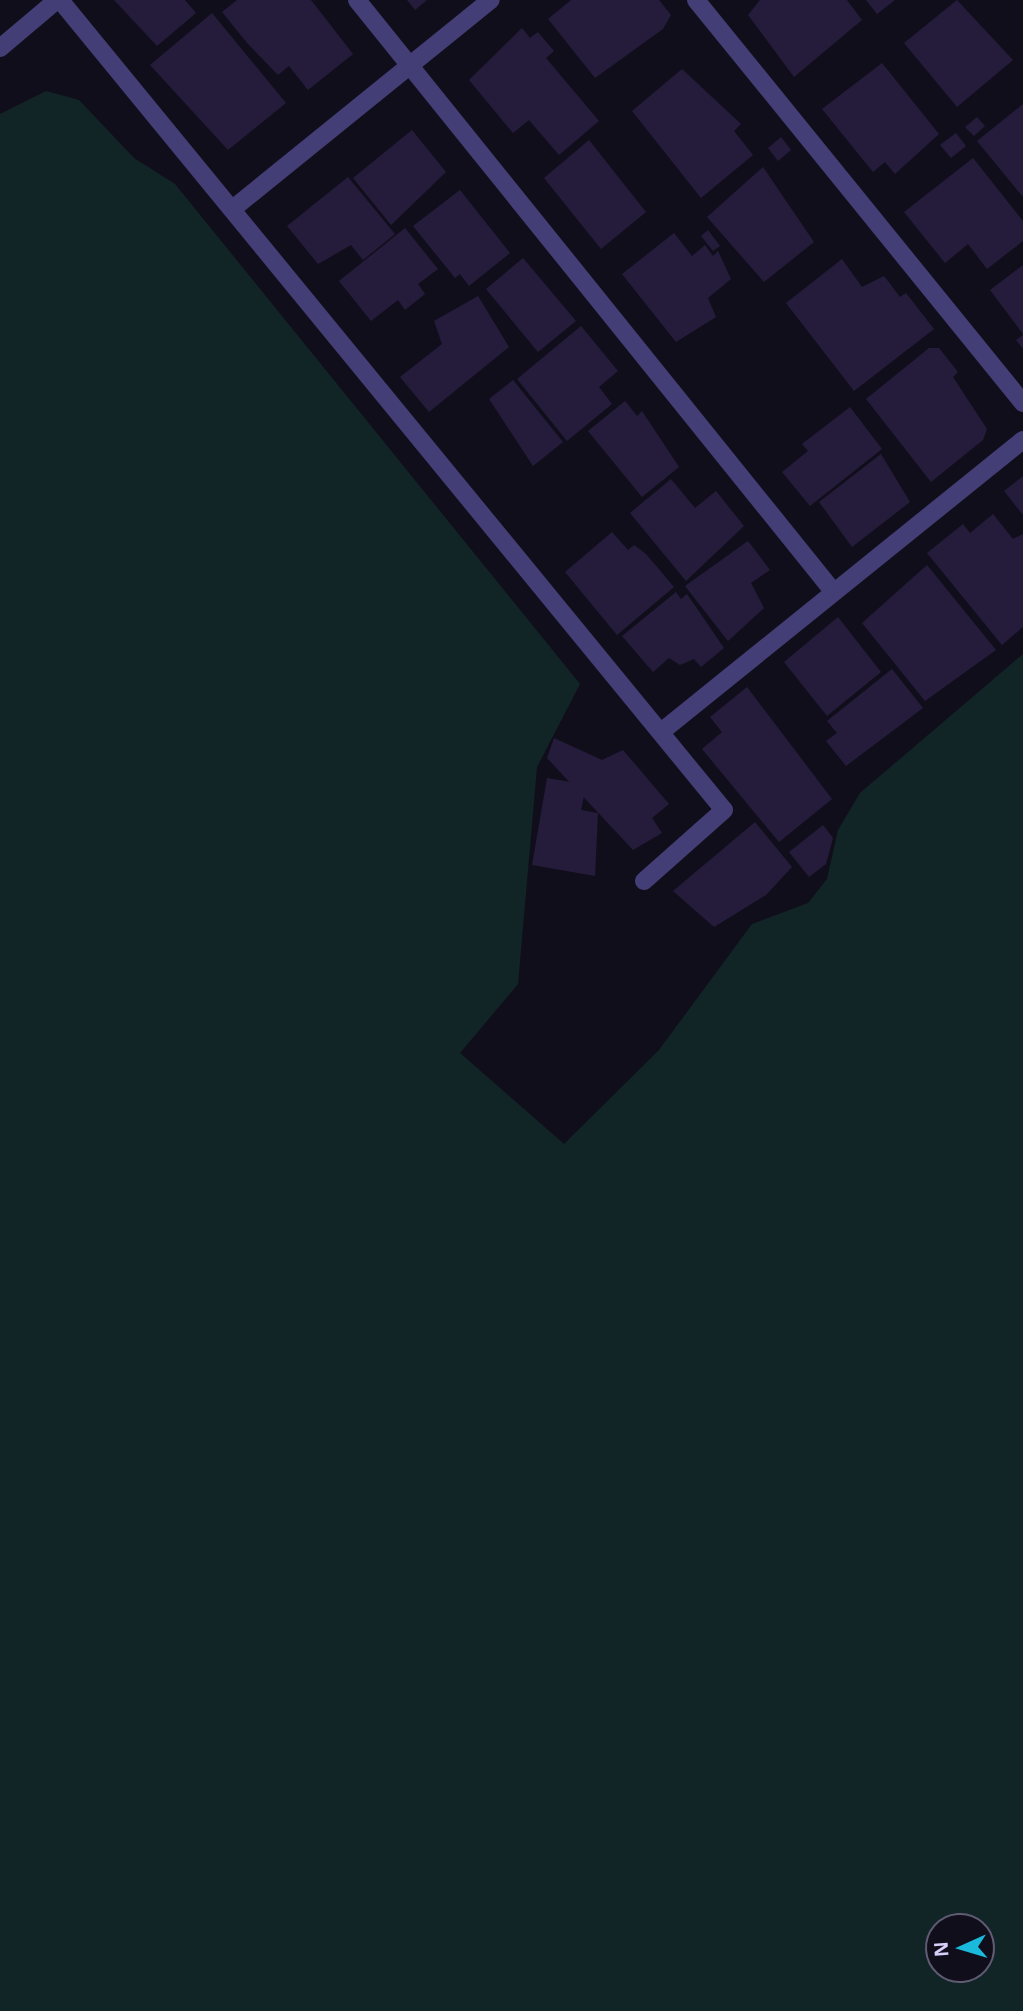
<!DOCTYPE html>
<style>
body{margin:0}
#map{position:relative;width:1023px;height:2011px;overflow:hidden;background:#110e1c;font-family:"Open Sans",sans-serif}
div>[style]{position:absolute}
.green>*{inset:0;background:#122526}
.building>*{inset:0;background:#251c3b}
.minor>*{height:18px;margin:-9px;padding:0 9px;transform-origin:9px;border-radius:9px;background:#443e76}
span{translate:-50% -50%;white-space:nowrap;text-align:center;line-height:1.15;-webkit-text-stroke:6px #110e1c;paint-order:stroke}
.north{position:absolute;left:925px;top:1913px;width:70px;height:70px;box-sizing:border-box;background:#110e1c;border:2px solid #605b74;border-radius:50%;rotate:266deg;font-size:19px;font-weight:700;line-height:28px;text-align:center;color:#d7cff9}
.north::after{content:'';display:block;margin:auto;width:24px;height:32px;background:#19badb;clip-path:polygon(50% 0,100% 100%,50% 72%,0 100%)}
</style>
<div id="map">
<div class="green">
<div style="clip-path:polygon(evenodd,46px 91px,79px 100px,134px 158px,175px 184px,580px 684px,537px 767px,518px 984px,460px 1053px,564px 1144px,659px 1050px,752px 924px,808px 903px,827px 879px,838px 830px,860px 793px,1023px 654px,1023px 2011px,0 2011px,0 114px,46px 91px,939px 1927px,981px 1927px,981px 1969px,939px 1969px,939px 1927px)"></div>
</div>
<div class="building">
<div style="clip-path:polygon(114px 0,185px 0,196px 13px,157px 46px)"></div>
<div style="clip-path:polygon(237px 0,311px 0,353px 54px,308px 90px,289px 66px,278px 75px,248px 44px,222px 12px)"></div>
<div style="clip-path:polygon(407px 0,427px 0,415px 10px)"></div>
<div style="clip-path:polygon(571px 0,659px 0,671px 15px,663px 29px,595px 78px,548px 19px)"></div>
<div style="clip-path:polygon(760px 0,847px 0,862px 20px,794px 77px,748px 15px)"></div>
<div style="clip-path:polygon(866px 0,895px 0,877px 14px)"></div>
<div style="clip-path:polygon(957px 0,1013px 60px,957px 107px,904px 43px)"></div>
<div style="clip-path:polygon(212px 13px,286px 103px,228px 150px,150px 65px)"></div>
<div style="clip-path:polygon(522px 28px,530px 38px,538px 32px,554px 51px,546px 58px,599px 121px,559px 155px,529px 120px,513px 133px,469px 80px)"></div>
<div style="clip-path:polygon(882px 63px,939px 134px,895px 174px,885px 162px,873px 172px,822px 109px)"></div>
<div style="clip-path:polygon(682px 69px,741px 124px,734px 131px,753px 155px,701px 198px,632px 111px)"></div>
<div style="clip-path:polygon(1023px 104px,1023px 197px,977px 141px)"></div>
<div style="clip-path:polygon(977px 117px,985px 126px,974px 136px,965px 127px)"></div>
<div style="clip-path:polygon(412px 130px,446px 172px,391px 225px,353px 178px)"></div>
<div style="clip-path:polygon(956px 133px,966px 146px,951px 158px,940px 145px)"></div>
<div style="clip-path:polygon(781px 137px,791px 150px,778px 161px,768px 148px)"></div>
<div style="clip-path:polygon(589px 140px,646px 212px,601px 249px,544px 178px)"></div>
<div style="clip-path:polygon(973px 158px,1023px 221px,1023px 241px,987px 269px,968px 244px,945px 263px,904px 212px)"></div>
<div style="clip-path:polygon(763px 167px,814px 242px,764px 282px,707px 217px)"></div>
<div style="clip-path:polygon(348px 177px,395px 234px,363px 260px,351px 245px,318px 264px,287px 226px)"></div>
<div style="clip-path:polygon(460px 190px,510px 253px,469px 286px,460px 274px,455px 278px,413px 226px)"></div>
<div style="clip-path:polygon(405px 228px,438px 269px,418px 284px,425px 294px,405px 310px,398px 300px,371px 321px,339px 281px)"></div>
<div style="clip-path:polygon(708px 230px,720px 246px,713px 251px,701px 236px)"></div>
<div style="clip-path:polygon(674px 233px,692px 256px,705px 245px,713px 256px,718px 251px,731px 279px,708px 298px,716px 317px,676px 342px,622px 274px)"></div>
<div style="clip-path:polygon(523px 258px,576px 321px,538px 352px,486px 289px)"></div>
<div style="clip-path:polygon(842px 259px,862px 287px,884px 276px,900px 297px,906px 293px,934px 329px,854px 391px,786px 303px)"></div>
<div style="clip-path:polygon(1023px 265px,1023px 334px,990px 290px)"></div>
<div style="clip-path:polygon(478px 296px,509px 347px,429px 412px,400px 377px,442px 344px,434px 321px)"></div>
<div style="clip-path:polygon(581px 326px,618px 371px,599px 387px,612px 404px,567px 441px,517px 379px)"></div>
<div style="clip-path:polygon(1023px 335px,1023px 349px,1016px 340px)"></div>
<div style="clip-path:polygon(929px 348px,939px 348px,958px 372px,953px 377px,987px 429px,983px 440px,931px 482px,866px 399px)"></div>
<div style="clip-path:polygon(513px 380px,563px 442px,533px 466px,489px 399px)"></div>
<div style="clip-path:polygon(625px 401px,637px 416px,642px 411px,679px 467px,642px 497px,588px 431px)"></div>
<div style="clip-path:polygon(850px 407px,882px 449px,810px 506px,782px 472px,808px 451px,802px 444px)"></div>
<div style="clip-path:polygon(881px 454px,910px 502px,852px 547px,819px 502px)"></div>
<div style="clip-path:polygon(1023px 476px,1023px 515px,1004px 491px)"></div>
<div style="clip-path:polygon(671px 479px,695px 508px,716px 491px,744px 526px,686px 581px,630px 513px)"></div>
<div style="clip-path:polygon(993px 514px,1013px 539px,1023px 534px,1023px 627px,1002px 645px,927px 553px,963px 524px,970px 533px)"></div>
<div style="clip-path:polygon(612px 532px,628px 550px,634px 545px,646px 554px,674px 587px,617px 635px,565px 572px)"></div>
<div style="clip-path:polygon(748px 541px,770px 570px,751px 583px,764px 608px,728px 641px,685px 586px)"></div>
<div style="clip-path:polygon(927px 565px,996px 650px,925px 701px,862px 623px)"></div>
<div style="clip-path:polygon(676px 592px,681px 599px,687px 594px,724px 648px,701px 667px,694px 659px,680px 665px,669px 658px,653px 672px,622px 636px)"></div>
<div style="clip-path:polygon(838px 617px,881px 672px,827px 716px,784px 662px)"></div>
<div style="clip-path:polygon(892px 669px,923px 708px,846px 766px,826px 741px,837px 733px,827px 721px)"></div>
<div style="clip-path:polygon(747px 687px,832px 799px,779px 842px,702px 749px,722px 732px,710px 717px)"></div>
<div style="clip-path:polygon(554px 738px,602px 760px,623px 750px,669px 804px,652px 818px,662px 833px,633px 850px,547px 758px)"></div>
<div style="clip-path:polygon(547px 778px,571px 782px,584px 796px,581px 810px,598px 813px,595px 876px,532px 865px)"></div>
<div style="clip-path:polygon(755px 822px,792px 867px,766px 895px,714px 927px,673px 891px)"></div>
<div style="clip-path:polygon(823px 825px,833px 838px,826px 864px,809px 877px,789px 852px)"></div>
</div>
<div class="minor">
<div style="left:60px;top:0;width:1047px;rotate:50.66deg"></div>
<div style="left:724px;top:810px;width:107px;rotate:138.4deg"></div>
<div style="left:357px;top:0;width:757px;rotate:51.16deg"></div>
<div style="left:696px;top:0;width:519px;rotate:50.94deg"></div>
<div style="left:0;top:48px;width:75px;rotate:-40.1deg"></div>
<div style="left:235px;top:207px;width:329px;rotate:-39deg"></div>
<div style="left:661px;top:732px;width:465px;rotate:-38.9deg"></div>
</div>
<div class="north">N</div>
</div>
